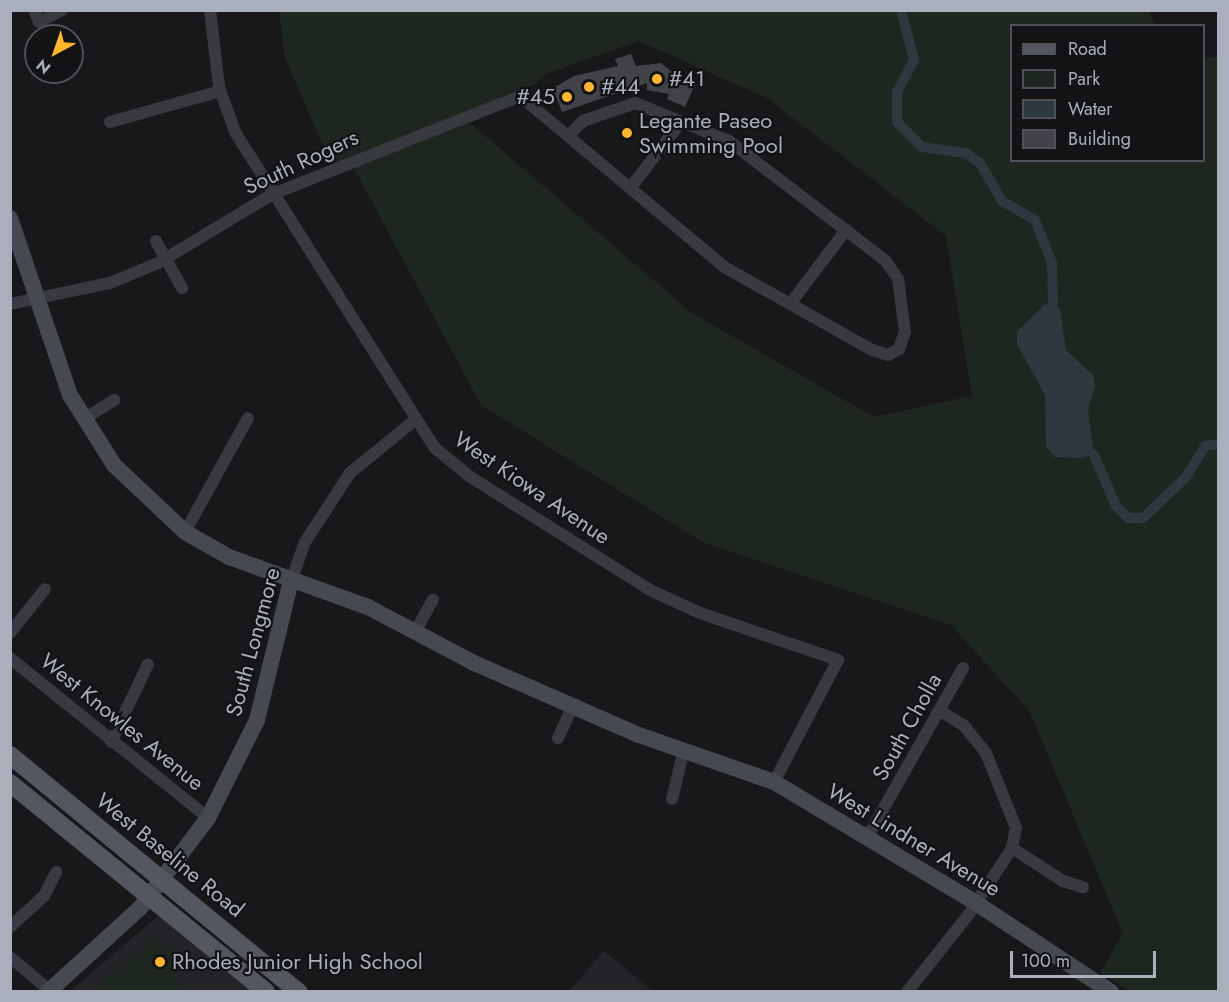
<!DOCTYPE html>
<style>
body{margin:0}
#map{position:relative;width:1229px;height:1002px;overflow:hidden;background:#18181b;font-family:Jost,sans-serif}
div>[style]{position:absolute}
.built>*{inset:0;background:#242428}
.green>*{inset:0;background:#1d261f}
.water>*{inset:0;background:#2d3840}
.canal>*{height:10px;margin:-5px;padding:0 5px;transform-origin:5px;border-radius:5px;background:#2d3840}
.building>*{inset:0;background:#424348}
.street>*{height:12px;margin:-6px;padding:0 6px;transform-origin:6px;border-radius:6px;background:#393a40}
.secondary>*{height:16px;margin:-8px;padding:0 8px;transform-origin:8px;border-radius:8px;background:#474950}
.primary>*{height:18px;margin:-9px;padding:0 9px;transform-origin:9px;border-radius:9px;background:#54575f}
.dots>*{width:16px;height:16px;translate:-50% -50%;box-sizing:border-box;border:3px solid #131316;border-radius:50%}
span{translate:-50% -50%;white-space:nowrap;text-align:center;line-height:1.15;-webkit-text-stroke:4.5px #131316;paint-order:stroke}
.poi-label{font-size:22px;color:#a9afbb}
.left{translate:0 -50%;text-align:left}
.right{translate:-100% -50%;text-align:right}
.street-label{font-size:22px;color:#a9afbb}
.frame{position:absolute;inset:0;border:12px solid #a9afbb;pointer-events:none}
.legend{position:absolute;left:1010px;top:24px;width:195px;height:138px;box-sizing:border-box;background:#131316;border:2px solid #4f5158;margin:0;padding:8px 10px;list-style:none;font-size:18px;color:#a9afbb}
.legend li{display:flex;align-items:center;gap:12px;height:30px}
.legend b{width:30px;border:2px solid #4f5158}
.north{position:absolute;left:24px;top:24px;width:60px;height:60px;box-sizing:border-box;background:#131316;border:2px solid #4f5158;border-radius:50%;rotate:220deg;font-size:16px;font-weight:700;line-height:24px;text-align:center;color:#a9afbb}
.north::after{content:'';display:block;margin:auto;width:21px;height:27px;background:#ffb62c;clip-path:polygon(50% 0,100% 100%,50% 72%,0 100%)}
.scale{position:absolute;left:1010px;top:951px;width:146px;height:27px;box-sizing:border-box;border:3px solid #a9afbb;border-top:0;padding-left:8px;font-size:18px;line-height:21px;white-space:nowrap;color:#a9afbb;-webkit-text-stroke:4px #131316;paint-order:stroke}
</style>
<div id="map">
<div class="built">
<div style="clip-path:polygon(157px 917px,163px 918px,253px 992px,69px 992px)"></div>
<div style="clip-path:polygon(604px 951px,653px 991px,569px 991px)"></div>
</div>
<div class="green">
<div style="clip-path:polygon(evenodd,279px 11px,1148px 11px,1155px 25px,1012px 26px,1012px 160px,1204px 160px,1204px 58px,1218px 56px,1218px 991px,1130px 991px,1100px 973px,1123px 934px,1030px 712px,951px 625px,704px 543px,481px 405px,350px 161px,333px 168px,285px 58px,279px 11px,639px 41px,767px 98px,946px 236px,972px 396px,874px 417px,692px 313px,463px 117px,520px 96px,548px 73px,639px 41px)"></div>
<div style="clip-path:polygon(156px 937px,171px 954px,182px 991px,92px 991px)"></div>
</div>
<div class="water">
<div style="clip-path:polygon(1053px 303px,1060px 309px,1066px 350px,1093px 375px,1095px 386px,1088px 410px,1094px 455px,1079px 458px,1054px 457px,1046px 446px,1045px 395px,1017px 344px,1017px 332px,1044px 305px)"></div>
</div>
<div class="canal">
<div style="left:901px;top:10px;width:52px;rotate:75.4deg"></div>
<div style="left:914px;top:60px;width:36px;rotate:118deg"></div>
<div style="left:897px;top:92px;width:30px;rotate:90deg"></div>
<div style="left:897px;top:122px;width:35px;rotate:45deg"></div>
<div style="left:922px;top:147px;width:44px;rotate:7.8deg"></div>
<div style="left:966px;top:153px;width:17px;rotate:36deg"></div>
<div style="left:980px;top:163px;width:44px;rotate:59.9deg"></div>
<div style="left:1002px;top:201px;width:38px;rotate:30deg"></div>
<div style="left:1035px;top:220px;width:46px;rotate:68.4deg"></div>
<div style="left:1052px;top:263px;width:40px;rotate:88.6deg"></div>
<div style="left:1094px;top:455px;width:56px;rotate:66.7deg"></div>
<div style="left:1116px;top:506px;width:18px;rotate:43deg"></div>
<div style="left:1129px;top:518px;width:14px"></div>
<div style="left:1143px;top:518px;width:59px;rotate:-43.6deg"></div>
<div style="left:1186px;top:477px;width:36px;rotate:-58deg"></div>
<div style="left:1205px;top:446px;width:13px;rotate:-9deg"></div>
</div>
<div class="building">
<div style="clip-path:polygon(631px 54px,636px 66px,661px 63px,677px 76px,696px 82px,685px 107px,667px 99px,669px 94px,647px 90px,647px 83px,562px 112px,553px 88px,574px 76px,618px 66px,615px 59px)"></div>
</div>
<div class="street">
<div style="left:34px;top:10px;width:13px;rotate:67deg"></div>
<div style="left:39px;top:22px;width:27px;rotate:-27deg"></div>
<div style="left:210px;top:10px;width:78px;rotate:83.3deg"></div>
<div style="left:219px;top:87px;width:48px;rotate:70.4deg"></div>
<div style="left:235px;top:132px;width:374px;rotate:57.7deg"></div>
<div style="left:435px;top:448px;width:44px;rotate:39.5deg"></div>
<div style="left:469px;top:476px;width:214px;rotate:32.2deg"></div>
<div style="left:650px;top:590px;width:55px;rotate:24.7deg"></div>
<div style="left:700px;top:613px;width:146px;rotate:18.8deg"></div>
<div style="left:838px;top:660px;width:138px;rotate:117.7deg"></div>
<div style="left:110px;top:122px;width:114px;rotate:-15.7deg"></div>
<div style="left:631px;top:187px;width:82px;rotate:-52.4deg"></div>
<div style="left:156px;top:241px;width:54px;rotate:61deg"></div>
<div style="left:10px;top:304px;width:102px;rotate:-11.9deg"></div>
<div style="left:110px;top:283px;width:52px;rotate:-22.6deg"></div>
<div style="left:158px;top:263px;width:134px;rotate:-31deg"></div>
<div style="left:273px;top:194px;width:266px;rotate:-21.6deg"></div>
<div style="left:520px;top:96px;width:268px;rotate:39.9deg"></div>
<div style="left:726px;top:268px;width:167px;rotate:29.3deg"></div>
<div style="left:872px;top:350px;width:17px;rotate:17deg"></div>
<div style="left:888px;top:355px;width:13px;rotate:-29deg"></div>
<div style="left:899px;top:349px;width:18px;rotate:-71deg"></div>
<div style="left:905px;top:332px;width:53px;rotate:-97.5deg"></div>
<div style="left:898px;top:279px;width:22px;rotate:-124deg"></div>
<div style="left:886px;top:261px;width:198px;rotate:-142.6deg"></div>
<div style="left:729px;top:141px;width:101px;rotate:-158deg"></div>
<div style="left:635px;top:103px;width:55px;rotate:160.9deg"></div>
<div style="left:583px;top:121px;width:18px;rotate:135deg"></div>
<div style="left:790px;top:304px;width:93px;rotate:-52.9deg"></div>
<div style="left:84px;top:419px;width:36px;rotate:-32deg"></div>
<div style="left:185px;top:532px;width:130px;rotate:-61.1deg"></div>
<div style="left:291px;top:581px;width:41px;rotate:-70.3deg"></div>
<div style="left:305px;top:542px;width:82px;rotate:-56.9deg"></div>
<div style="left:350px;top:473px;width:84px;rotate:-39.2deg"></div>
<div style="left:415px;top:632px;width:37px;rotate:-61deg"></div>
<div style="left:10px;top:633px;width:56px;rotate:-51.5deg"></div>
<div style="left:10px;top:658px;width:255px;rotate:38.9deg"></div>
<div style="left:558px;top:738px;width:35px;rotate:-65deg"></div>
<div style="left:111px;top:742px;width:86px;rotate:-64.6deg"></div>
<div style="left:672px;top:799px;width:51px;rotate:-76.5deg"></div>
<div style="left:868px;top:836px;width:193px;rotate:-60.5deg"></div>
<div style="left:1012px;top:848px;width:61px;rotate:32.9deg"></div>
<div style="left:1063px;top:881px;width:21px;rotate:17deg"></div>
<div style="left:10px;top:927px;width:46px;rotate:-42.4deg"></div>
<div style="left:44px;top:896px;width:27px;rotate:-63deg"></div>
<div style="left:10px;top:957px;width:51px;rotate:40.2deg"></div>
<div style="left:907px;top:992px;width:100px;rotate:-51.5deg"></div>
<div style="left:969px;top:914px;width:79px;rotate:-56.9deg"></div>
<div style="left:1012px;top:848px;width:20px;rotate:-79deg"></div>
<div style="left:1016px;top:828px;width:81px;rotate:-111.8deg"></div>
<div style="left:986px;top:753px;width:36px;rotate:-129deg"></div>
<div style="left:963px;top:725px;width:26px;rotate:-148deg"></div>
</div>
<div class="secondary">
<div style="left:10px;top:218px;width:187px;rotate:71.3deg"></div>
<div style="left:70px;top:395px;width:83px;rotate:57.8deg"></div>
<div style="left:114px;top:465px;width:98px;rotate:43.3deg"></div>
<div style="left:185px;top:532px;width:51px;rotate:29.6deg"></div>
<div style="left:229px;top:557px;width:148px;rotate:19.8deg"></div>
<div style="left:368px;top:607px;width:120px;rotate:27.8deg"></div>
<div style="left:474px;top:663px;width:180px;rotate:23.6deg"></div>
<div style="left:639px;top:735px;width:143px;rotate:19.2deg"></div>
<div style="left:774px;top:782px;width:235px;rotate:30.9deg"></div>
<div style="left:976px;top:903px;width:162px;rotate:33.4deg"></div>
<div style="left:48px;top:992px;width:125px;rotate:-42.4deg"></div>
<div style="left:140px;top:908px;width:113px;rotate:-52.9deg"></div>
<div style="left:208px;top:818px;width:110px;rotate:-63.4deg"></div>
<div style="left:257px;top:720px;width:143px;rotate:-76.3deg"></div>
</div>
<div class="primary">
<div style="left:10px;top:755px;width:374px;rotate:39.4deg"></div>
<div style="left:10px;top:783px;width:330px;rotate:39.2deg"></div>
</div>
<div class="dots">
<div style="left:657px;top:79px;background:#ffb62c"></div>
<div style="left:589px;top:87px;background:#ffb62c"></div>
<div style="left:567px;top:97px;background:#ffb62c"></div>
<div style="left:627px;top:133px;background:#ffb62c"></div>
<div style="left:160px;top:962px;background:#ffb62c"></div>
</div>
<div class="poi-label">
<span class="left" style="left:669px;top:79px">#41</span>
<span class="left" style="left:601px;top:87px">#44</span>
<span class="right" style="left:555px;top:97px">#45</span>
<span class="left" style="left:639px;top:133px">Legante Paseo<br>Swimming Pool</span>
<span class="left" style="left:172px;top:962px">Rhodes Junior High School</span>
</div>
<div class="street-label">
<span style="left:301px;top:162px;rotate:-25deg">South Rogers</span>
<span style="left:532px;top:488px;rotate:34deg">West Kiowa Avenue</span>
<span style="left:253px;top:642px;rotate:-75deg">South Longmore</span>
<span style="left:122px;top:722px;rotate:39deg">West Knowles Avenue</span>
<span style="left:907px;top:727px;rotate:-61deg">South Cholla</span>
<span style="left:914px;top:840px;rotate:31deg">West Lindner Avenue</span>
<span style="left:170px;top:855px;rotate:39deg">West Baseline Road</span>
</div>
<div class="frame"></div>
<ul class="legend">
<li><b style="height:8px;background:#54575f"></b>Road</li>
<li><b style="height:16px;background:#1d261f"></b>Park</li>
<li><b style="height:16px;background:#2d3840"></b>Water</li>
<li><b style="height:16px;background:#424348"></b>Building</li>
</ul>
<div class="north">N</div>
<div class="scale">100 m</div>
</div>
